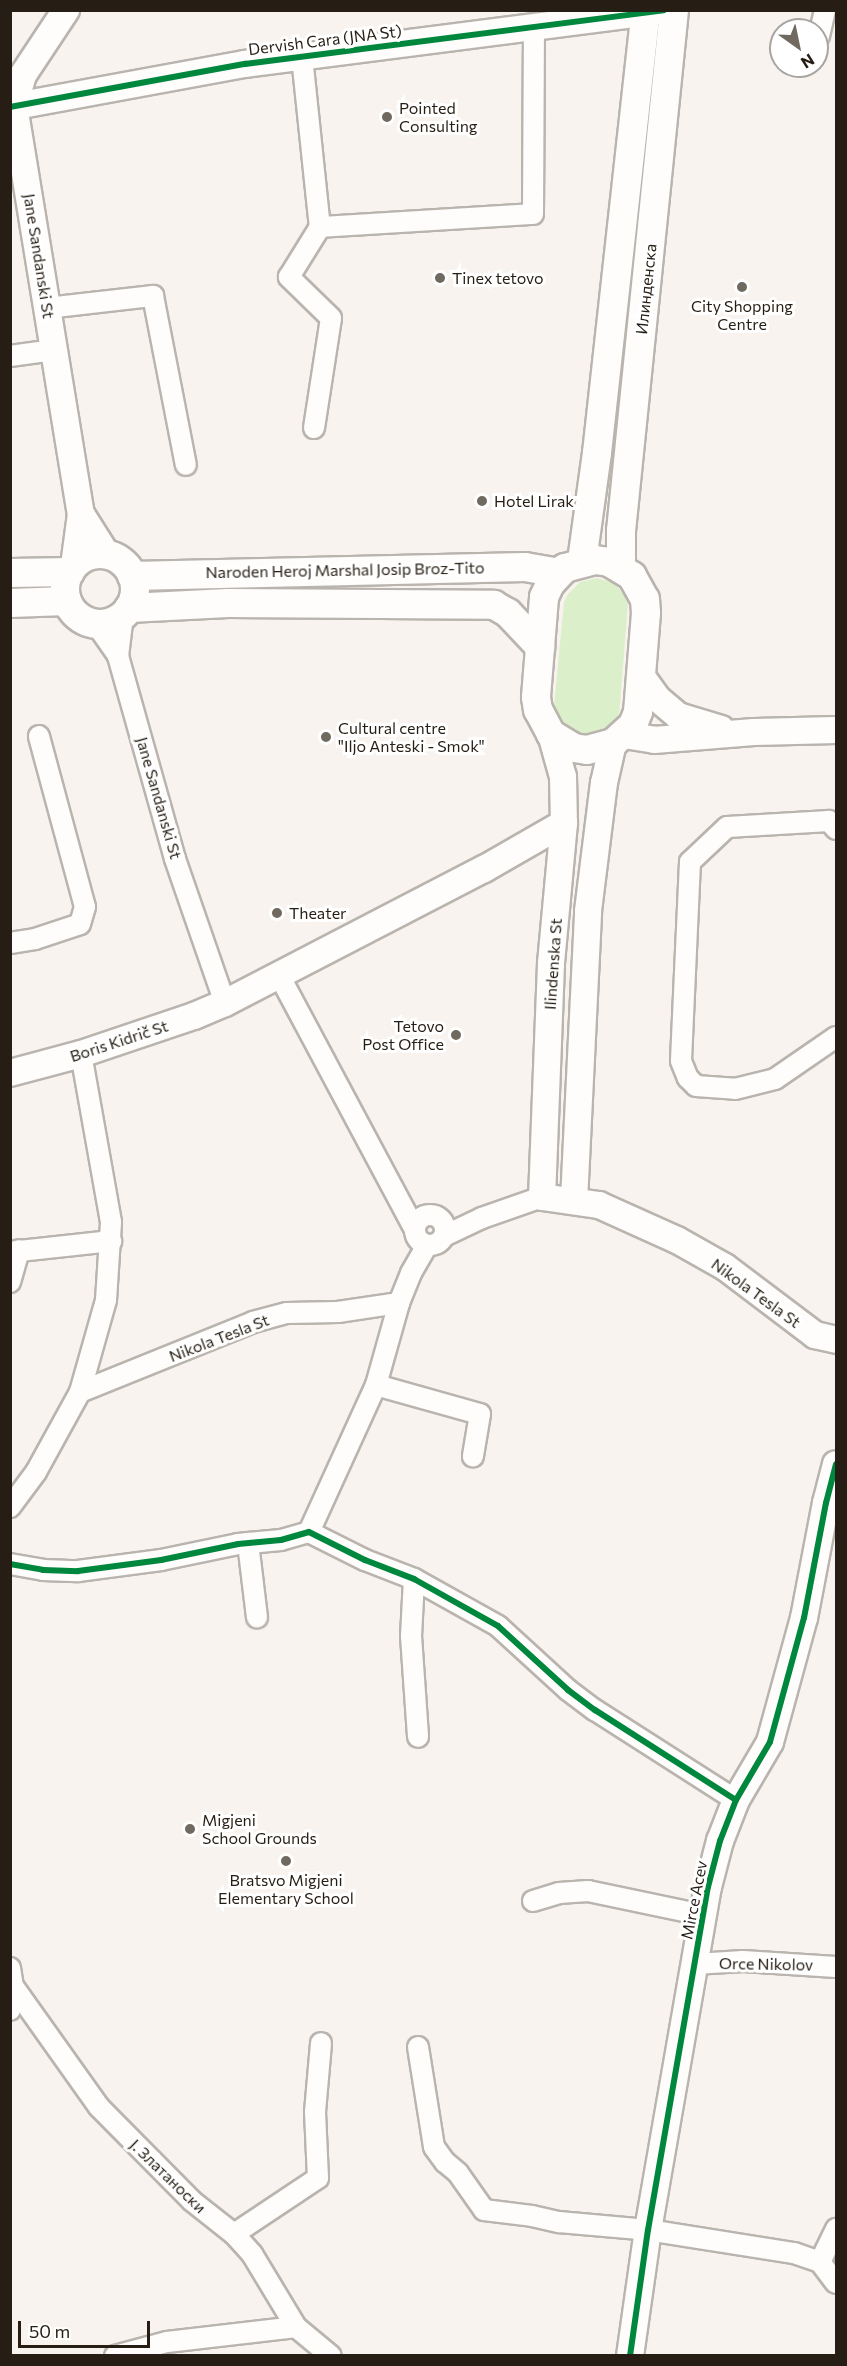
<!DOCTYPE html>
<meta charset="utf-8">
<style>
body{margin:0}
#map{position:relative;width:847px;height:2366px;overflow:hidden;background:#f8f3ee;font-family:Commissioner,sans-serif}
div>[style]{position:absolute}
.green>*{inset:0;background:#dbf0ca}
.roads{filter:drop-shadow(2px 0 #bab4ae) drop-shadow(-2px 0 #bab4ae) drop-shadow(0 2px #bab4ae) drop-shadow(0 -2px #bab4ae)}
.minor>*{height:20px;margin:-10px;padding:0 10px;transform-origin:10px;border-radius:10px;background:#fefdfc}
.minor>.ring{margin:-10px;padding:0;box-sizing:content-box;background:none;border:20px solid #fefdfc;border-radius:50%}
.tertiary>*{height:26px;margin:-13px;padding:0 13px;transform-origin:13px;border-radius:13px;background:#fefdfc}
.secondary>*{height:28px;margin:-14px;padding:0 14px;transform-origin:14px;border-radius:14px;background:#fefdfc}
.secondary>.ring{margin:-14px;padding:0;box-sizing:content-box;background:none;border:28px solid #fefdfc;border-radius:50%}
.cycleway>*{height:6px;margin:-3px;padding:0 3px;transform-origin:3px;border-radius:3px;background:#00873e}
.dots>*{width:16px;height:16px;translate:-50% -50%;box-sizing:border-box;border:3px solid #fff;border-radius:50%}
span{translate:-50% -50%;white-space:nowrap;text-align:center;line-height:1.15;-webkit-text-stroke:6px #fff;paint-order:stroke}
.street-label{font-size:16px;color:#261e14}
.poi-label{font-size:16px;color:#261e14}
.left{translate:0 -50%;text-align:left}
.right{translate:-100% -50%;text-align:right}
.frame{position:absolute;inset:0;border:12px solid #261e14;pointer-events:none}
.north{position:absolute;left:769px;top:18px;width:60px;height:60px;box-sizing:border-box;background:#fff;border:2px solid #a8a5a1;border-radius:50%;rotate:147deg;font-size:16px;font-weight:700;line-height:24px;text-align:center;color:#261e14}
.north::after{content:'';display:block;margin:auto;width:21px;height:27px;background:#706960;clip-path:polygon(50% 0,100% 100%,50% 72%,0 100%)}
.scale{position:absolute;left:18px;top:2321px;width:132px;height:27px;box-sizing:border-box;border:3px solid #261e14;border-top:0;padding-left:8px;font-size:18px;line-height:21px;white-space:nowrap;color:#261e14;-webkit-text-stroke:4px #fff;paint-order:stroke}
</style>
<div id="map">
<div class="green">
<div style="clip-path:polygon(597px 578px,614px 583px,625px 596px,628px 604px,619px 716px,616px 724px,603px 736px,570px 735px,555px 714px,554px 706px,564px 602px,568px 594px,580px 582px)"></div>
</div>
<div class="roads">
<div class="minor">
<div style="left:819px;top:36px;width:27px;rotate:-77deg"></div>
<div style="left:302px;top:57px;width:171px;rotate:84deg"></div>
<div style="left:47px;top:308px;width:107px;rotate:-6.5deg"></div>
<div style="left:153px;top:296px;width:172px;rotate:79deg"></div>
<div style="left:10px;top:356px;width:44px;rotate:-7.8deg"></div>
<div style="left:314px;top:428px;width:111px;rotate:-81.2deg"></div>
<div style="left:331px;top:318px;width:59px;rotate:-135.7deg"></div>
<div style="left:289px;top:277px;width:59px;rotate:-58.2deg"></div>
<div style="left:320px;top:227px;width:213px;rotate:-3.5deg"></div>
<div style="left:533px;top:214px;width:187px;rotate:-89.7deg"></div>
<div style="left:96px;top:624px;width:39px;rotate:55deg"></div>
<div style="left:118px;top:656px;width:211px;rotate:74.3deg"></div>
<div style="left:175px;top:859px;width:152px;rotate:70.9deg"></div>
<div style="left:118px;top:656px;width:41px;rotate:-83deg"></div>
<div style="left:836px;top:829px;width:11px;rotate:-131deg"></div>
<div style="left:829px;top:821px;width:102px;rotate:176.6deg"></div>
<div style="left:727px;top:827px;width:51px;rotate:136.6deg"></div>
<div style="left:690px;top:862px;width:199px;rotate:92.6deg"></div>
<div style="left:681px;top:1061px;width:18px;rotate:68deg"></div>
<div style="left:688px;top:1078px;width:11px;rotate:45deg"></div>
<div style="left:696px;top:1086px;width:39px;rotate:4deg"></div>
<div style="left:735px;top:1089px;width:41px;rotate:-14deg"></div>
<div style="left:775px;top:1079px;width:74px;rotate:-34.5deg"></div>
<div style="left:10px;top:943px;width:25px;rotate:-9deg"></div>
<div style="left:35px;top:939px;width:47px;rotate:-18.4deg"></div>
<div style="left:80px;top:924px;width:18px;rotate:-74deg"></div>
<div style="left:85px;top:907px;width:177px;rotate:-105.1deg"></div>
<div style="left:279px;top:975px;width:289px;rotate:61.9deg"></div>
<div class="ring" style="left:415px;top:1215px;width:10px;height:10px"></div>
<div style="left:444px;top:1236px;width:42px;rotate:-25.3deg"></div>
<div style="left:482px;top:1218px;width:64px;rotate:-19.3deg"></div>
<div style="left:10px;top:1252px;width:102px;rotate:-6.2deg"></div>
<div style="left:10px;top:1282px;width:33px;rotate:-74deg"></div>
<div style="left:376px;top:1385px;width:108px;rotate:15.6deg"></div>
<div style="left:480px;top:1414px;width:43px;rotate:99.5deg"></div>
<div style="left:80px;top:1392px;width:187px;rotate:-22deg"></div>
<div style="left:253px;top:1322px;width:35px;rotate:-15deg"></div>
<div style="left:287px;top:1313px;width:51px;rotate:-1.1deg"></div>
<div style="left:338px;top:1312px;width:62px;rotate:-8.4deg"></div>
<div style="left:10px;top:1507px;width:44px;rotate:-53.4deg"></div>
<div style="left:36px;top:1472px;width:91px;rotate:-61.2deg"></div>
<div style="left:80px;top:1392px;width:96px;rotate:-74.2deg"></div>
<div style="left:106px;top:1300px;width:78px;rotate:-86.3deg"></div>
<div style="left:111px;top:1222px;width:171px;rotate:-100.1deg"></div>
<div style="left:309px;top:1532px;width:162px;rotate:-65.5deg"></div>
<div style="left:376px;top:1385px;width:85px;rotate:-74.3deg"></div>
<div style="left:399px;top:1303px;width:32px;rotate:-68deg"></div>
<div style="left:411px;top:1273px;width:32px;rotate:-60deg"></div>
<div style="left:248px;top:1543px;width:75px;rotate:83.1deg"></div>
<div style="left:10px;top:1564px;width:34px;rotate:10deg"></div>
<div style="left:43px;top:1570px;width:35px;rotate:2deg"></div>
<div style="left:78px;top:1571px;width:84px;rotate:-7.5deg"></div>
<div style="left:161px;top:1560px;width:79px;rotate:-11.7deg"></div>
<div style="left:238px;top:1544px;width:43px;rotate:-5.3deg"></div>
<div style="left:281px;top:1540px;width:29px;rotate:-16deg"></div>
<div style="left:309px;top:1532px;width:63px;rotate:26.6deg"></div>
<div style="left:365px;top:1560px;width:53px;rotate:21.2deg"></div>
<div style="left:414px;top:1579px;width:96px;rotate:29.2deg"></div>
<div style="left:498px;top:1626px;width:95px;rotate:42.4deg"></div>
<div style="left:568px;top:1690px;width:34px;rotate:37deg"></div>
<div style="left:595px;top:1710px;width:167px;rotate:32.6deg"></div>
<div style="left:414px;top:1579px;width:57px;rotate:93deg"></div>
<div style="left:411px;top:1636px;width:101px;rotate:86deg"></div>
<div style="left:533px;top:1901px;width:27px;rotate:-17deg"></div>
<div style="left:559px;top:1893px;width:29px;rotate:-4deg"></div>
<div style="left:588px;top:1891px;width:117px;rotate:11.8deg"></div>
<div style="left:695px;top:1964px;width:48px;rotate:-3.6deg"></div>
<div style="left:743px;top:1961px;width:93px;rotate:3.7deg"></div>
<div style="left:10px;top:1968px;width:18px;rotate:81deg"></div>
<div style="left:13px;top:1986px;width:24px;rotate:97deg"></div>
<div style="left:13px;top:1986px;width:148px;rotate:54.6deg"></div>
<div style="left:99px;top:2107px;width:132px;rotate:45.3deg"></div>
<div style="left:192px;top:2201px;width:53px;rotate:38.2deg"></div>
<div style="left:234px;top:2234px;width:27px;rotate:48deg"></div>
<div style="left:252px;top:2254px;width:85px;rotate:58.9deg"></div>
<div style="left:296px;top:2327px;width:45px;rotate:39.6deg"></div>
<div style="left:418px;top:2047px;width:101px;rotate:80.9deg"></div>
<div style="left:434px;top:2147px;width:19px;rotate:54deg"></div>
<div style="left:445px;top:2162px;width:17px;rotate:40deg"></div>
<div style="left:458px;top:2173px;width:45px;rotate:54.9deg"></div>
<div style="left:484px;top:2210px;width:48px;rotate:7.1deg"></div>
<div style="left:532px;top:2216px;width:28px;rotate:13deg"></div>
<div style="left:559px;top:2222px;width:89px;rotate:5.1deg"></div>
<div style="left:648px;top:2230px;width:148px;rotate:9deg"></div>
<div style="left:794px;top:2253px;width:28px;rotate:19deg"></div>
<div style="left:820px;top:2262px;width:26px;rotate:53deg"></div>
<div style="left:234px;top:2234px;width:101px;rotate:-33.7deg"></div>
<div style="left:318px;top:2178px;width:66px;rotate:-92.6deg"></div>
<div style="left:315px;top:2112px;width:69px;rotate:-85deg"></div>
<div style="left:820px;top:2262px;width:37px;rotate:-64deg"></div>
<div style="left:115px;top:2356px;width:54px;rotate:-15.1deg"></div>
<div style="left:167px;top:2342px;width:130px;rotate:-6.6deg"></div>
</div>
<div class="tertiary">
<div style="left:66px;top:10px;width:78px;rotate:123.5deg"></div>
<div style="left:23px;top:75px;width:32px;rotate:106deg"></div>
<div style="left:14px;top:106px;width:413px;rotate:80.7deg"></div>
<div style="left:81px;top:514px;width:52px;rotate:97.7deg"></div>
<div style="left:10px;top:107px;width:239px;rotate:-10.4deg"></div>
<div style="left:245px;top:64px;width:422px;rotate:-7.3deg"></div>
<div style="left:81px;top:514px;width:49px;rotate:57.6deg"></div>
<div style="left:642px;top:677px;width:27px;rotate:54deg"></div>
<div style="left:658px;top:699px;width:26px;rotate:40deg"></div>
<div style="left:678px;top:716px;width:45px;rotate:16.8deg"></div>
<div style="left:551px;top:734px;width:45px;rotate:74.4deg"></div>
<div style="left:563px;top:777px;width:46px;rotate:88.8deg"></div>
<div style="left:564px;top:823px;width:142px;rotate:95.3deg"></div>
<div style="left:551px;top:964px;width:233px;rotate:92.2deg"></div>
<div style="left:542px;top:1197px;width:58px;rotate:8deg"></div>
<div style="left:599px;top:1205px;width:85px;rotate:24.2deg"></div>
<div style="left:677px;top:1240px;width:55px;rotate:29.4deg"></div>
<div style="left:725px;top:1267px;width:113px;rotate:37.1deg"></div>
<div style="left:815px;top:1335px;width:22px;rotate:13deg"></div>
<div style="left:624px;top:735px;width:30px;rotate:9deg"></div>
<div style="left:654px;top:740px;width:100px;rotate:-4.6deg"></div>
<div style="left:754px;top:732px;width:82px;rotate:-1.4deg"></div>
<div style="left:10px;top:1073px;width:73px;rotate:-15deg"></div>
<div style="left:81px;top:1054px;width:119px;rotate:-18.6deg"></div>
<div style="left:194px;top:1016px;width:34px;rotate:-23deg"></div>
<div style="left:225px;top:1003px;width:292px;rotate:-27.4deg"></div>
<div style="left:484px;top:869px;width:92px;rotate:-29.9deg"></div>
<div style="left:574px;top:1201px;width:290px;rotate:-87.2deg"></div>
<div style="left:588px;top:911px;width:129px;rotate:-82.9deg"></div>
<div style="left:604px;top:783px;width:41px;rotate:-77.3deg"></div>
<div style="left:630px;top:2356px;width:127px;rotate:-81.9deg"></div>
<div style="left:648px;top:2230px;width:348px;rotate:-80.1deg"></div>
<div style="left:708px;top:1887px;width:48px;rotate:-75.4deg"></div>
<div style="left:720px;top:1841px;width:44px;rotate:-68.7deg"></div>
<div style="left:736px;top:1800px;width:67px;rotate:-59.6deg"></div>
<div style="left:770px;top:1742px;width:129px;rotate:-74.7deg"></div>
<div style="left:804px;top:1618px;width:117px;rotate:-79.2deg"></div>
<div style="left:826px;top:1503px;width:40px;rotate:-75.6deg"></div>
</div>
<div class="secondary">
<div class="ring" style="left:65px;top:554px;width:42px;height:42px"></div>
<div style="left:595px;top:560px;width:14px;rotate:8deg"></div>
<div style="left:609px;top:562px;width:27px;rotate:31deg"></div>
<div style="left:632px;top:576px;width:26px;rotate:61deg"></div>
<div style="left:645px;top:599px;width:14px;rotate:86deg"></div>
<div style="left:646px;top:613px;width:99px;rotate:94.6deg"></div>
<div style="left:638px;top:712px;width:14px;rotate:111deg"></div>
<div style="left:633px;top:725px;width:27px;rotate:138deg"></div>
<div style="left:613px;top:743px;width:27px;rotate:165deg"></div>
<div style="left:587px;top:750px;width:13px;rotate:-171deg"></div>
<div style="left:574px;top:748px;width:27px;rotate:-149deg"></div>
<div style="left:551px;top:734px;width:27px;rotate:-118deg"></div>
<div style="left:538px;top:710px;width:13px;rotate:-99deg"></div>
<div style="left:536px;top:697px;width:100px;rotate:-85.4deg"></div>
<div style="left:544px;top:597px;width:14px;rotate:-65deg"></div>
<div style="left:550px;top:584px;width:22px;rotate:-47deg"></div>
<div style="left:565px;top:568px;width:31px;rotate:-15deg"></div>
<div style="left:582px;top:561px;width:109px;rotate:-82.1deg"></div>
<div style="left:597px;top:453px;width:446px;rotate:-83.7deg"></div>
<div style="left:621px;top:567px;width:36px;rotate:-90deg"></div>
<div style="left:621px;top:531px;width:524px;rotate:-84.19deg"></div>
<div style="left:10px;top:573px;width:60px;rotate:-1deg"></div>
<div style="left:132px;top:576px;width:393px;rotate:-1.3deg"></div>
<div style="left:525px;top:567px;width:34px;rotate:10deg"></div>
<div style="left:10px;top:603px;width:57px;rotate:-2deg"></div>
<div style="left:129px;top:608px;width:99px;rotate:-2.9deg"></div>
<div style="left:228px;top:603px;width:266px;rotate:0.4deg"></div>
<div style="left:494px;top:605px;width:16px;rotate:30deg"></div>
<div style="left:508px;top:613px;width:47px;rotate:46.7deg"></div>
</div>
</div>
<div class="cycleway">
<div style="left:10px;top:107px;width:239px;rotate:-10.4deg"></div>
<div style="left:245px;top:64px;width:422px;rotate:-7.3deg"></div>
<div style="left:10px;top:1564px;width:34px;rotate:10deg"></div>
<div style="left:43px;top:1570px;width:35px;rotate:2deg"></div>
<div style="left:78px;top:1571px;width:84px;rotate:-7.5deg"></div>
<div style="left:161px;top:1560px;width:79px;rotate:-11.7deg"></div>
<div style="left:238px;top:1544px;width:43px;rotate:-5.3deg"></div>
<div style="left:281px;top:1540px;width:29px;rotate:-16deg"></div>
<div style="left:309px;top:1532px;width:63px;rotate:26.6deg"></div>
<div style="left:365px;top:1560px;width:53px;rotate:21.2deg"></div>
<div style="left:414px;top:1579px;width:96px;rotate:29.2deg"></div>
<div style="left:498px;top:1626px;width:95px;rotate:42.4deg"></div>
<div style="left:568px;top:1690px;width:34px;rotate:37deg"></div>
<div style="left:595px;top:1710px;width:167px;rotate:32.6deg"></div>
<div style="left:630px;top:2356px;width:127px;rotate:-81.9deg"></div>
<div style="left:648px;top:2230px;width:348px;rotate:-80.1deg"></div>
<div style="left:708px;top:1887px;width:48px;rotate:-75.4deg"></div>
<div style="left:720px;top:1841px;width:44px;rotate:-68.7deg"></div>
<div style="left:736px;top:1800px;width:67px;rotate:-59.6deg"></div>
<div style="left:770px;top:1742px;width:129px;rotate:-74.7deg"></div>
<div style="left:804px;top:1618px;width:117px;rotate:-79.2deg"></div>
<div style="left:826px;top:1503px;width:40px;rotate:-75.6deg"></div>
</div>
<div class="dots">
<div style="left:387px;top:117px;background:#706960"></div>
<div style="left:440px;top:278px;background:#706960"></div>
<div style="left:742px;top:287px;background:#706960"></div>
<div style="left:482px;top:501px;background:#706960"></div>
<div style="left:326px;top:737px;background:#706960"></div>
<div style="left:277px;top:913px;background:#706960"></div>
<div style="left:456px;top:1035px;background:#706960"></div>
<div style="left:190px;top:1829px;background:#706960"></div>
<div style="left:286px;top:1861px;background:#706960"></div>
</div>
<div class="street-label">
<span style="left:325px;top:40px;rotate:-7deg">Dervish Cara (JNA St)</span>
<span style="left:39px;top:256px;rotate:81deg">Jane Sandanski St</span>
<span style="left:646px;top:289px;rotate:-84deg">Илинденска</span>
<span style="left:345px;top:570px;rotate:-1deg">Naroden Heroj Marshal Josip Broz-Tito</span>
<span style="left:159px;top:798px;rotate:74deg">Jane Sandanski St</span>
<span style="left:553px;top:964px;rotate:-86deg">Ilindenska St</span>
<span style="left:119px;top:1041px;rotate:-18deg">Boris Kidrič St</span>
<span style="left:756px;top:1293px;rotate:36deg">Nikola Tesla St</span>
<span style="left:219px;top:1338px;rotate:-21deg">Nikola Tesla St</span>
<span style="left:694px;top:1900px;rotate:-79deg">Mirce Acev</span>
<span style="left:766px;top:1964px;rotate:1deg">Orce Nikolov</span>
<span style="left:168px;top:2176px;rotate:44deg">Ј. Златаноски</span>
</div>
<div class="poi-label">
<span class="left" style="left:399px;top:117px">Pointed<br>Consulting</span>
<span class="left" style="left:452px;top:278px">Tinex tetovo</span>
<span style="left:742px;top:315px">City Shopping<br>Centre</span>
<span class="left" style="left:494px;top:501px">Hotel Lirak</span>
<span class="left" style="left:338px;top:737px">Cultural centre<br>"Iljo Anteski - Smok"</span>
<span class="left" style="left:289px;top:913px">Theater</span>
<span class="right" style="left:444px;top:1035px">Tetovo<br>Post Office</span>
<span class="left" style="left:202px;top:1829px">Migjeni<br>School Grounds</span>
<span style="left:286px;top:1889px">Bratsvo Migjeni<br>Elementary School</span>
</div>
<div class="frame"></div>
<div class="north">N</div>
<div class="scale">50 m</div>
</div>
